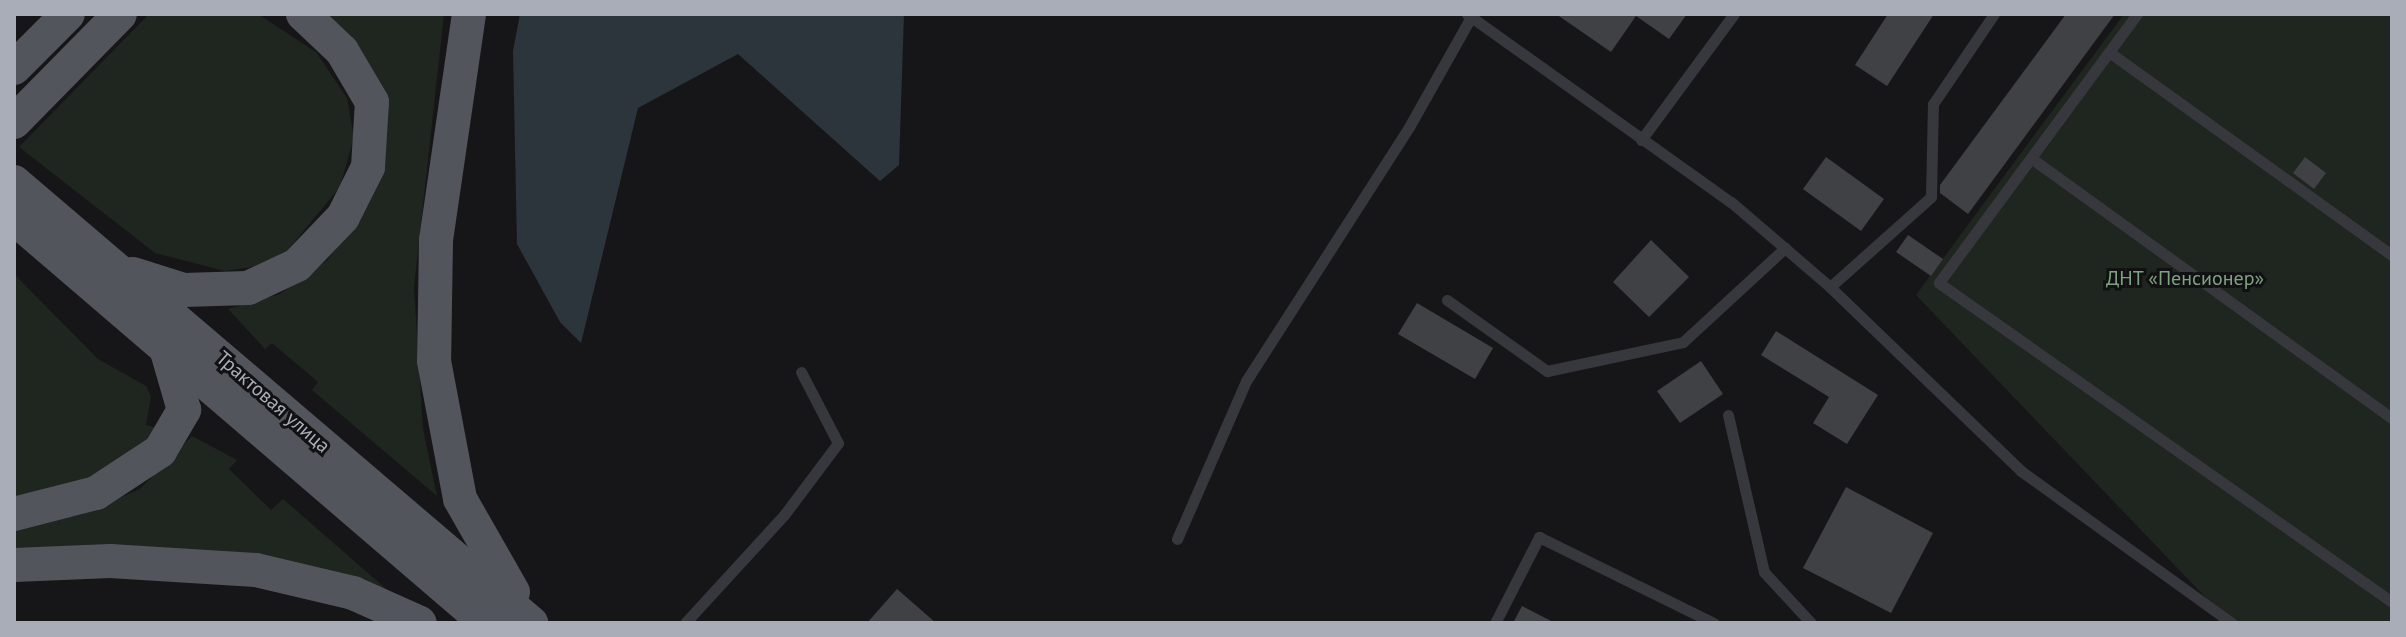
<!DOCTYPE html>
<meta charset="utf-8">
<style>
body{margin:0}
#map{position:relative;width:2406px;height:637px;overflow:hidden;background:#161618;font-family:"PT Sans",sans-serif}
div>[style]{position:absolute}
.green>*{inset:0;background:#1e261f}
.water>*{inset:0;background:#2c353c}
.building>*{inset:0;background:#404145}
.lane>*{height:11px;margin:-5.5px;padding:0 5.5px;transform-origin:5.5px;border-radius:5.5px;background:#37383d}
.primary>*{height:34px;margin:-17px;padding:0 17px;transform-origin:17px;border-radius:17px;background:#53555c}
span{translate:-50% -50%;white-space:nowrap;text-align:center;line-height:1.15;-webkit-text-stroke:6px #111113;paint-order:stroke}
.park-label{font-size:20px;color:#7fa381}
.street-label{font-size:20px;color:#a8adb8}
.frame{position:absolute;inset:0;border:16px solid #a8adb8;pointer-events:none}
</style>
<div id="map">
<div class="green">
<div style="clip-path:polygon(149px 14px,258px 14px,316px 52px,347px 98px,354px 137px,340px 187px,287px 251px,258px 266px,225px 271px,155px 253px,19px 147px)"></div>
<div style="clip-path:polygon(319px 14px,444px 14px,414px 287px,423px 429px,437px 496px,312px 390px,318px 382px,272px 343px,265px 349px,228px 309px,280px 294px,326px 261px,353px 229px,384px 154px)"></div>
<div style="clip-path:polygon(2124px 14px,2392px 14px,2392px 623px,2230px 623px,1916px 295px)"></div>
<div style="clip-path:polygon(14px 274px,98px 359px,146px 386px,151px 396px,146px 425px,158px 428px,147px 445px,88px 480px,14px 500px)"></div>
<div style="clip-path:polygon(192px 436px,237px 460px,229px 469px,271px 510px,283px 499px,399px 600px,14px 556px,14px 530px,82px 514px,140px 489px)"></div>
</div>
<div class="water">
<div style="clip-path:polygon(520px 14px,904px 14px,899px 165px,880px 181px,738px 54px,638px 108px,581px 343px,560px 322px,517px 244px,513px 51px)"></div>
</div>
<div class="building">
<div style="clip-path:polygon(1556px 14px,1687px 14px,1669px 39px,1636px 16px,1611px 52px)"></div>
<div style="clip-path:polygon(1888px 14px,1934px 14px,1887px 86px,1855px 65px)"></div>
<div style="clip-path:polygon(2066px 14px,2115px 14px,1968px 214px,1940px 193px,1940px 185px)"></div>
<div style="clip-path:polygon(1826px 157px,1884px 199px,1861px 231px,1803px 189px)"></div>
<div style="clip-path:polygon(2305px 157px,2326px 173px,2314px 189px,2293px 173px)"></div>
<div style="clip-path:polygon(1908px 235px,1943px 259px,1931px 276px,1896px 252px)"></div>
<div style="clip-path:polygon(1651px 240px,1689px 277px,1649px 317px,1613px 282px)"></div>
<div style="clip-path:polygon(1417px 303px,1493px 348px,1475px 379px,1398px 334px)"></div>
<div style="clip-path:polygon(1776px 331px,1878px 395px,1847px 444px,1813px 423px,1829px 397px,1761px 355px)"></div>
<div style="clip-path:polygon(1701px 361px,1723px 394px,1680px 423px,1657px 391px)"></div>
<div style="clip-path:polygon(1846px 487px,1933px 533px,1891px 613px,1803px 568px)"></div>
<div style="clip-path:polygon(897px 589px,936px 623px,867px 623px)"></div>
<div style="clip-path:polygon(1522px 606px,1555px 623px,1513px 623px)"></div>
</div>
<div class="lane">
<div style="left:1467px;top:14px;width:324px;rotate:35.5deg"></div>
<div style="left:1731px;top:202px;width:130px;rotate:40.6deg"></div>
<div style="left:1830px;top:287px;width:265px;rotate:43.9deg"></div>
<div style="left:2021px;top:471px;width:260px;rotate:35.8deg"></div>
<div style="left:2137px;top:14px;width:334px;rotate:126.4deg"></div>
<div style="left:1939px;top:283px;width:554px;rotate:35.15deg"></div>
<div style="left:2109px;top:52px;width:348px;rotate:35.7deg"></div>
<div style="left:1641px;top:140px;width:157px;rotate:-53.6deg"></div>
<div style="left:2031px;top:158px;width:445px;rotate:35.8deg"></div>
<div style="left:1830px;top:287px;width:135px;rotate:-41.7deg"></div>
<div style="left:1931px;top:197px;width:93px;rotate:-88.8deg"></div>
<div style="left:1933px;top:104px;width:109px;rotate:-55.9deg"></div>
<div style="left:1447px;top:300px;width:123px;rotate:35.4deg"></div>
<div style="left:1547px;top:371px;width:139px;rotate:-12deg"></div>
<div style="left:1683px;top:342px;width:139px;rotate:-42.7deg"></div>
<div style="left:1728px;top:415px;width:161px;rotate:77.1deg"></div>
<div style="left:1764px;top:572px;width:69px;rotate:47.3deg"></div>
<div style="left:1177px;top:539px;width:172px;rotate:-66.4deg"></div>
<div style="left:1246px;top:381px;width:302px;rotate:-57.3deg"></div>
<div style="left:1409px;top:127px;width:126px;rotate:-60.6deg"></div>
<div style="left:685px;top:623px;width:147px;rotate:-47.5deg"></div>
<div style="left:784px;top:515px;width:90px;rotate:-53.1deg"></div>
<div style="left:838px;top:443px;width:80px;rotate:-117.5deg"></div>
<div style="left:1495px;top:623px;width:97px;rotate:-62.9deg"></div>
<div style="left:1539px;top:537px;width:195px;rotate:26.2deg"></div>
</div>
<div class="primary">
<div style="left:469px;top:14px;width:228px;rotate:98.3deg"></div>
<div style="left:436px;top:240px;width:121px;rotate:90.9deg"></div>
<div style="left:434px;top:361px;width:140px;rotate:79.3deg"></div>
<div style="left:460px;top:499px;width:107px;rotate:60.3deg"></div>
<div style="left:14px;top:68px;width:76px;rotate:-45deg"></div>
<div style="left:14px;top:122px;width:151px;rotate:-45.5deg"></div>
<div style="left:14px;top:182px;width:680px;rotate:40.46deg"></div>
<div style="left:14px;top:218px;width:622px;rotate:40.63deg"></div>
<div style="left:133px;top:274px;width:53px;rotate:17.4deg"></div>
<div style="left:184px;top:290px;width:64px;rotate:-1.8deg"></div>
<div style="left:248px;top:288px;width:54px;rotate:-25.1deg"></div>
<div style="left:297px;top:265px;width:66px;rotate:-46.2deg"></div>
<div style="left:343px;top:217px;width:56px;rotate:-63.4deg"></div>
<div style="left:368px;top:167px;width:65px;rotate:-86.5deg"></div>
<div style="left:372px;top:102px;width:59px;rotate:-120.5deg"></div>
<div style="left:342px;top:51px;width:54px;rotate:-136.5deg"></div>
<div style="left:14px;top:514px;width:85px;rotate:-14.4deg"></div>
<div style="left:96px;top:493px;width:77px;rotate:-33.3deg"></div>
<div style="left:160px;top:451px;width:48px;rotate:-59.7deg"></div>
<div style="left:184px;top:410px;width:65px;rotate:-106.2deg"></div>
<div style="left:14px;top:565px;width:96px;rotate:-2.4deg"></div>
<div style="left:110px;top:561px;width:146px;rotate:3.5deg"></div>
<div style="left:256px;top:570px;width:100px;rotate:13.3deg"></div>
<div style="left:353px;top:593px;width:73px;rotate:24.1deg"></div>
</div>
<div class="park-label">
<span style="left:2185px;top:278px">ДНТ «Пенсионер»</span>
</div>
<div class="street-label">
<span style="left:273px;top:402px;rotate:41deg">Трактовая улица</span>
</div>
<div class="frame"></div>
</div>
